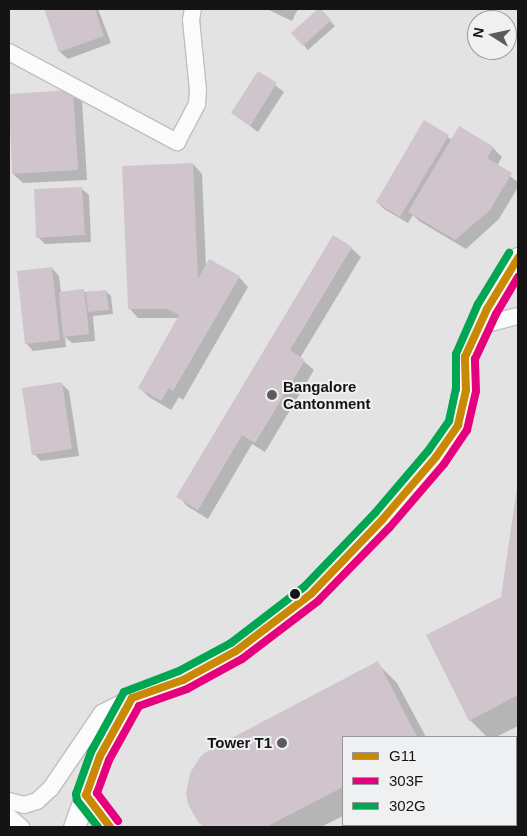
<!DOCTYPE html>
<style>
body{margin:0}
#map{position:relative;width:527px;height:836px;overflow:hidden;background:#e3e3e3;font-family:Helvetica,sans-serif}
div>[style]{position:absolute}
.shadow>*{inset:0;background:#0003}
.building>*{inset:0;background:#d0c5cc}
.roads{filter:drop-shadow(1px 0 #bfbfbf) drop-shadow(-1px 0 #bfbfbf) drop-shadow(0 1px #bfbfbf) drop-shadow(0 -1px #bfbfbf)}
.minor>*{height:16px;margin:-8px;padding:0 8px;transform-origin:8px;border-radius:8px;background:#fbfbfb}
.major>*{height:21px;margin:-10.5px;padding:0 10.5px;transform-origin:10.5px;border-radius:10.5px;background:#fbfbfb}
.bus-1>*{height:8px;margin:-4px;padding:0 4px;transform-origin:4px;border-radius:4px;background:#ca8904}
.bus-2>*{height:8px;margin:-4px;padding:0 4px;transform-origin:4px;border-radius:4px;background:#e5007d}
.bus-3>*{height:8px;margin:-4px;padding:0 4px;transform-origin:4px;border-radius:4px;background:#00a651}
.dots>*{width:14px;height:14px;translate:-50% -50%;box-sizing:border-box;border:2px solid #eff0f1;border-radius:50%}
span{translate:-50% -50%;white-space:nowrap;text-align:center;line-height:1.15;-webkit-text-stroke:4px #eff0f1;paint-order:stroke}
.poi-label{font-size:15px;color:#141414;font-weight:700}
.left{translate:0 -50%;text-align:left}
.right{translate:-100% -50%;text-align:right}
.frame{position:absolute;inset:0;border:10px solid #141414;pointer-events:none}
.legend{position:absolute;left:342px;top:736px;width:175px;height:90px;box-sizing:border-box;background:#eff0f1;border:1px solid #979899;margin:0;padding:6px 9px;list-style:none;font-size:15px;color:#141414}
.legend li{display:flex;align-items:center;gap:10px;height:25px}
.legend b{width:25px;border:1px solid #979899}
.north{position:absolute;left:467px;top:10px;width:50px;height:50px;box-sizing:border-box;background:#eff0f1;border:1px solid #979899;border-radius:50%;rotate:280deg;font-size:14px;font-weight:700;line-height:20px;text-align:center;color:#141414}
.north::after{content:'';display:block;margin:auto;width:18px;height:22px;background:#5c5c5c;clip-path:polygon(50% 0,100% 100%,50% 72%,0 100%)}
</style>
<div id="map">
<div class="shadow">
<div style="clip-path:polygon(45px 9px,98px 9px,111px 43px,68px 59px,60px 52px)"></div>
<div style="clip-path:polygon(267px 9px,298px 9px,292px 21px)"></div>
<div style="clip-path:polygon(319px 9px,335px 26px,308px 50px,293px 33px)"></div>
<div style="clip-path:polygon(259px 73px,284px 92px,258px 132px,233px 113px)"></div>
<div style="clip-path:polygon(73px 92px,82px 101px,87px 180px,23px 183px,13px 174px,9px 95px)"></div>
<div style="clip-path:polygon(425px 122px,452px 140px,493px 148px,502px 157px,497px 166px,518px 182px,518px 187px,499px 219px,466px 249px,419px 221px,413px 215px,408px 223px,384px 209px,377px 202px)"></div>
<div style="clip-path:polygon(193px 164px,202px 174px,206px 267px,239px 277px,248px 287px,183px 400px,179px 397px,171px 410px,149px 397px,139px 387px,179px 318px,138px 318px,129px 308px)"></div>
<div style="clip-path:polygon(81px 188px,89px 195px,91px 242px,45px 244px,38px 237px)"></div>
<div style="clip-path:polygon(351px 248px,361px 257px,300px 358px,314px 370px,265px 452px,252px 444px,208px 519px,187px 506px,178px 496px)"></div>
<div style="clip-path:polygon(52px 268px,59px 276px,61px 293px,106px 291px,111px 296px,113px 314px,93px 316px,95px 341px,72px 343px,65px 337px,66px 347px,33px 351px,26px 343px)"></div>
<div style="clip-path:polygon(62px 384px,69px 391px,79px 456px,41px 461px,34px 454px)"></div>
<div style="clip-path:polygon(518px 488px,518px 726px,496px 737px,487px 737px,470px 720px,503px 598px)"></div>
<div style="clip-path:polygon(377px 663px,397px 683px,426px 737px,343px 737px,343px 816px,321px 827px,205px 827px,199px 821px,191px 774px,195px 765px,210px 751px)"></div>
<div style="clip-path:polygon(518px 800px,518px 827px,475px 827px,473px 825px,516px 825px,516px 801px)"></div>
<div style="clip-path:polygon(446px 825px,470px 825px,472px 827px,447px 827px)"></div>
</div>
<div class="building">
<div style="clip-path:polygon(44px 9px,95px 9px,104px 36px,59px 52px)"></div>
<div style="clip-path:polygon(318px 9px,321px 9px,331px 20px,303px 46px,291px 33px)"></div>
<div style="clip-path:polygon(258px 71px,277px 83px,250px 126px,231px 113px)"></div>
<div style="clip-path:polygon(73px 90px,78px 170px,12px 174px,9px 94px)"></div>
<div style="clip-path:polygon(424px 120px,449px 135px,400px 217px,376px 202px)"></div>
<div style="clip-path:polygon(459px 126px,494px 147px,487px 158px,512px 173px,490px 210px,455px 240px,408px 212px)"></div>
<div style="clip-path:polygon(193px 163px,198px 279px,209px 259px,240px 276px,173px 391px,169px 388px,161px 401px,138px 388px,179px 315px,167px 309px,128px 309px,122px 166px)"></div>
<div style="clip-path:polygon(82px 187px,85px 235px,36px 238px,34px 189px)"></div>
<div style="clip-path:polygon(333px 235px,352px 247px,290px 350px,305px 360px,255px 443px,242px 435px,198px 510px,176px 497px)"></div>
<div style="clip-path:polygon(52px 267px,60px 340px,25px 344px,17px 271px)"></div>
<div style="clip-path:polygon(84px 289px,89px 334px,63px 337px,59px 292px)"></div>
<div style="clip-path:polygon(106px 290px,109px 310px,88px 312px,86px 292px)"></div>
<div style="clip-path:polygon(62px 382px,72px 449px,32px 455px,22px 388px)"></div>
<div style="clip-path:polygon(517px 487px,518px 695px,469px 721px,426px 635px,501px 597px)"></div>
<div style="clip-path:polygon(378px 661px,417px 737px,343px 737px,343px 787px,266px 827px,204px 827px,198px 822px,188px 804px,186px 794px,190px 773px,201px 756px,209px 750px)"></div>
<div style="clip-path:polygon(518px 798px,518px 827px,473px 827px,472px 825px,516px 825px,516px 800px)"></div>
<div style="clip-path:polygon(444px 825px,469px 825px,470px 827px,446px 827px)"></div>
</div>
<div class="roads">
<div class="minor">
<div style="left:9px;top:52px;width:191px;rotate:28.2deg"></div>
<div style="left:177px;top:142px;width:43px;rotate:-62.2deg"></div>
<div style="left:197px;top:104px;width:14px;rotate:-86deg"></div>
<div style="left:198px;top:90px;width:70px;rotate:-95.7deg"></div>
<div style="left:191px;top:20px;width:11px;rotate:-80deg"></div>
<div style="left:479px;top:326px;width:40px;rotate:-14.4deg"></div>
<div style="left:516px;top:771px;width:2px;rotate:-27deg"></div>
<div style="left:9px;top:801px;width:16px;rotate:15deg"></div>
<div style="left:24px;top:805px;width:14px;rotate:-17deg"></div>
<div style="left:37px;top:801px;width:19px;rotate:-43deg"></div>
<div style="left:51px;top:788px;width:91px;rotate:-55.8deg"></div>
<div style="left:102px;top:713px;width:34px;rotate:-27deg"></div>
<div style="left:9px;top:817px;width:16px;rotate:40deg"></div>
<div style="left:407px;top:827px;width:4px;rotate:-27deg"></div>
</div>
<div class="major">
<div style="left:86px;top:795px;width:40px;rotate:53deg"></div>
<div style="left:74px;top:827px;width:76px;rotate:-69.9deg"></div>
<div style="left:100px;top:756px;width:66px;rotate:-61.1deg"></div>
<div style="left:132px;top:698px;width:54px;rotate:-19.4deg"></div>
<div style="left:183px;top:680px;width:60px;rotate:-28.7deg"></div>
<div style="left:236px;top:651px;width:94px;rotate:-37.2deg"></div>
<div style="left:311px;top:594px;width:103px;rotate:-46.2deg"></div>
<div style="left:382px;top:520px;width:83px;rotate:-49.4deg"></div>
<div style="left:436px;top:457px;width:39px;rotate:-55deg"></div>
<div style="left:458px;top:425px;width:36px;rotate:-77deg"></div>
<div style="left:466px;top:390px;width:33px;rotate:-92deg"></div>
<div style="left:465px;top:357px;width:53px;rotate:-65.4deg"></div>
<div style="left:487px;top:309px;width:60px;rotate:-58.7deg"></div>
</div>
</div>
<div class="bus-1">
<div style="left:110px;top:827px;width:40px;rotate:-127deg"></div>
<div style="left:86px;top:795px;width:41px;rotate:-70.3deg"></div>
<div style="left:100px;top:756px;width:66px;rotate:-61.1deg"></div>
<div style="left:132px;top:698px;width:54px;rotate:-19.4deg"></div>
<div style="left:183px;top:680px;width:60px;rotate:-28.7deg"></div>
<div style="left:236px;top:651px;width:94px;rotate:-37.2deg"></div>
<div style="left:311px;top:594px;width:103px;rotate:-46.2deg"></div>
<div style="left:382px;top:520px;width:83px;rotate:-49.4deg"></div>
<div style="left:436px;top:457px;width:39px;rotate:-55deg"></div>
<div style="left:458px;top:425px;width:36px;rotate:-77deg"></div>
<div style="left:466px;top:390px;width:33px;rotate:-92deg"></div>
<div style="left:465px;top:357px;width:53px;rotate:-65.4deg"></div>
<div style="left:487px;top:309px;width:60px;rotate:-58.7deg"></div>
</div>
<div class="bus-2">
<div style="left:118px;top:821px;width:35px;rotate:-127deg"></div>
<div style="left:97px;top:793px;width:35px;rotate:-70deg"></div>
<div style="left:109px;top:760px;width:62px;rotate:-60.9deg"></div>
<div style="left:139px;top:706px;width:51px;rotate:-19.5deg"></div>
<div style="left:187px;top:689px;width:63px;rotate:-28.6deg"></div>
<div style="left:242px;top:659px;width:96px;rotate:-37.3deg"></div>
<div style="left:318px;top:601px;width:103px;rotate:-45.8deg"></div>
<div style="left:390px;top:527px;width:83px;rotate:-49.4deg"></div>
<div style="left:444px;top:464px;width:41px;rotate:-55.9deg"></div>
<div style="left:467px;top:430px;width:40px;rotate:-77deg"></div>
<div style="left:476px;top:391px;width:32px;rotate:-92deg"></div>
<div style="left:475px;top:359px;width:50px;rotate:-65deg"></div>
<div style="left:496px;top:314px;width:43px;rotate:-59.3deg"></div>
</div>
<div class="bus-3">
<div style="left:98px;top:827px;width:34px;rotate:-128deg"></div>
<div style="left:77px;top:800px;width:6px;rotate:-99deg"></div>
<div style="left:76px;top:794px;width:45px;rotate:-70.3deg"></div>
<div style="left:91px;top:752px;width:68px;rotate:-61.2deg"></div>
<div style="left:124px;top:692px;width:59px;rotate:-20.9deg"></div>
<div style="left:179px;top:671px;width:59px;rotate:-28.3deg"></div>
<div style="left:231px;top:643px;width:92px;rotate:-37.5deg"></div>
<div style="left:304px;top:587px;width:103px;rotate:-46.2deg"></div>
<div style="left:375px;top:513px;width:82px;rotate:-49.5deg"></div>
<div style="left:428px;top:451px;width:37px;rotate:-55deg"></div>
<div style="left:449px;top:421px;width:33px;rotate:-78deg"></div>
<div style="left:456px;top:389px;width:35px;rotate:-90deg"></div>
<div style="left:456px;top:354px;width:55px;rotate:-66.3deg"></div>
<div style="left:478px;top:304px;width:60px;rotate:-58.7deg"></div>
</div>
<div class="dots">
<div style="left:272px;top:395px;background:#5c5c5c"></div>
<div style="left:295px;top:594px;background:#141414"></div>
<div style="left:282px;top:743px;background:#5c5c5c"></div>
</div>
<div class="poi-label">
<span class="left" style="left:283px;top:395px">Bangalore<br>Cantonment</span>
<span class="right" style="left:272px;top:743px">Tower T1</span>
</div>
<div class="frame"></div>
<ul class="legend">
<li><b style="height:6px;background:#ca8904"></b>G11</li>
<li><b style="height:6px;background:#e5007d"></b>303F</li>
<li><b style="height:6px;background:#00a651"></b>302G</li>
</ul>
<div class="north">N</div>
</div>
